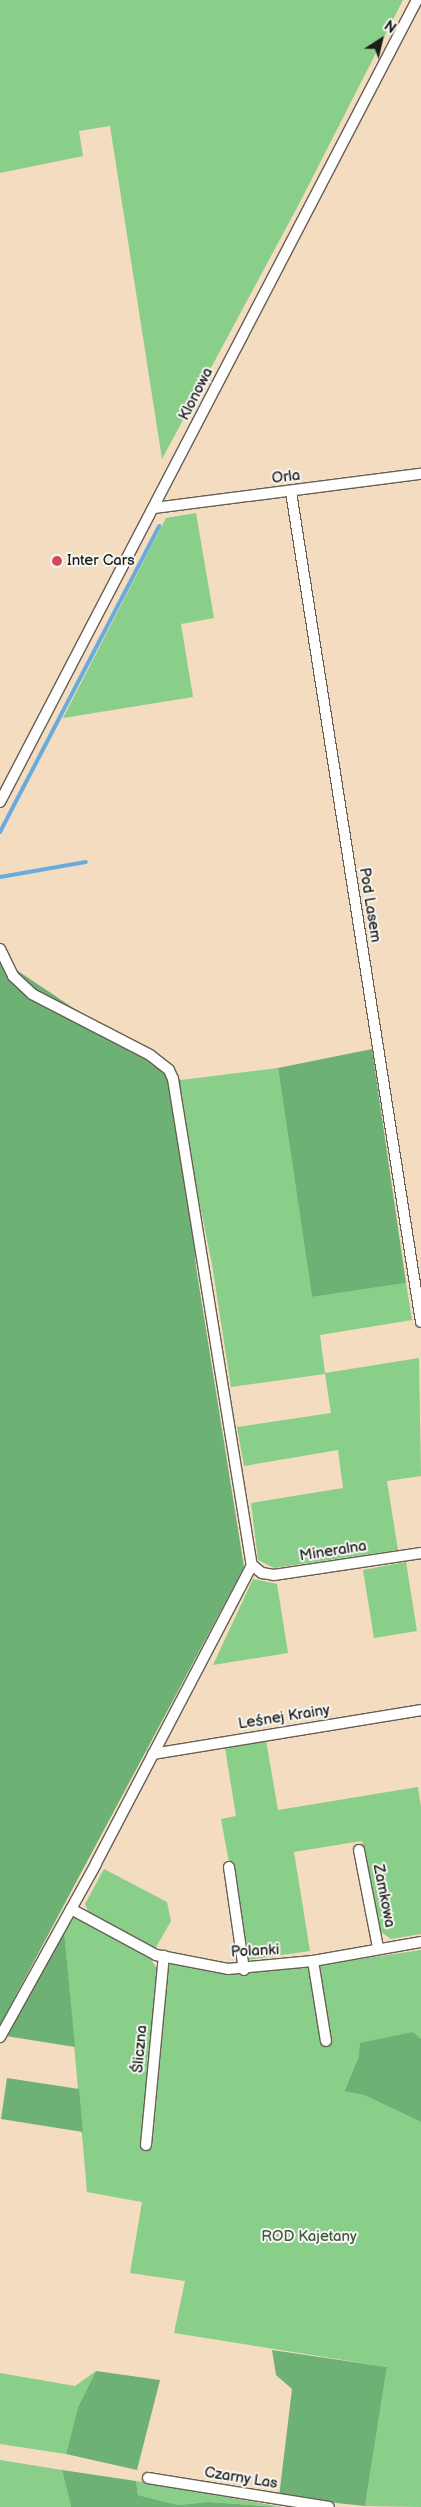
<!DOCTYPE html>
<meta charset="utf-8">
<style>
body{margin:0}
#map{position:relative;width:421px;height:2507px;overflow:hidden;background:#f3dcbf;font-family:"Balsamiq Sans",sans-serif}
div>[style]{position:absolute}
.green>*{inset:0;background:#89ce89}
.forest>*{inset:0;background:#6eb175}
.stream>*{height:4px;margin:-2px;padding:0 2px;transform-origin:2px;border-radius:2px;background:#68abdd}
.roads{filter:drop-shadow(1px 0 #675f55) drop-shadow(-1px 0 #675f55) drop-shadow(0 1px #675f55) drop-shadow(0 -1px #675f55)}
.street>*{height:10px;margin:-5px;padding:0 5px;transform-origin:5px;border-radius:5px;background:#fff}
.dots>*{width:14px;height:14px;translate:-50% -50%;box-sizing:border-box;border:2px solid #f6f6f2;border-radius:50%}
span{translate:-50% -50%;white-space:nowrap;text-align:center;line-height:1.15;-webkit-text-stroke:4px #f6f6f2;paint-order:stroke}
.street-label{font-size:15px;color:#1c1c1c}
.poi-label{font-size:15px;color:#1c1c1c}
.left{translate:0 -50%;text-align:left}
.park-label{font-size:15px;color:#425a42}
.north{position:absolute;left:356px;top:15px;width:50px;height:50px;-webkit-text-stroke:4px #f6f6f2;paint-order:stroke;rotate:35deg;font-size:14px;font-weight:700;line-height:20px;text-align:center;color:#1c1c1c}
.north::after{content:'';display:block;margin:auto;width:18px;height:22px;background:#1c1c1c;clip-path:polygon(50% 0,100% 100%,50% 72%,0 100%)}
</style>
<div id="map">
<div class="green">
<div style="clip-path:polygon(0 0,403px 0,300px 202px,162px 459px,110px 126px,79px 131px,83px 156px,0 173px)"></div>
<div style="clip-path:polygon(196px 513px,214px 618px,181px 624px,193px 697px,63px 718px,166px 518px)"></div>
<div style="clip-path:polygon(278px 1068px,312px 1297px,406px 1283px,412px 1320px,320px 1335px,325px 1373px,419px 1358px,421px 1476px,387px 1481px,398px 1550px,274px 1568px,258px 1560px,251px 1503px,343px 1488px,338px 1450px,244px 1466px,237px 1427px,331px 1413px,325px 1374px,231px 1387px,212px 1264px,186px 1137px,181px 1080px)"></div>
<div style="clip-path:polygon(406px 1562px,417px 1631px,374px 1638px,363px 1570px)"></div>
<div style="clip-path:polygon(253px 1579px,277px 1584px,288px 1653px,213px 1665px)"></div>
<div style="clip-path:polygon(266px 1740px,278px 1810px,418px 1787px,421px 1807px,421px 1934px,391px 1939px,380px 1931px,362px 1841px,349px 1843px,294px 1852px,310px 1951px,247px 1960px,221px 1819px,236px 1816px,225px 1748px)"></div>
<div style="clip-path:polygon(104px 1869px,167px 1902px,171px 1921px,155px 1949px,89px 1914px,85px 1904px)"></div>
<div style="clip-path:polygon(72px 1915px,150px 1958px,159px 1972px,140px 2147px,152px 2149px,169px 1963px,234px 1974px,308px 1966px,321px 2043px,332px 2041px,319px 1965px,421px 1950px,421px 2039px,412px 2032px,359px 2056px,344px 2090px,364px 2095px,421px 2122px,421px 2507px,365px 2506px,387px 2367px,174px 2333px,185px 2281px,130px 2273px,142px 2202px,87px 2192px,64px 1930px)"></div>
<div style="clip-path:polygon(96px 2371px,78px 2407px,66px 2454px,0 2444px,0 2373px,75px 2386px)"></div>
<div style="clip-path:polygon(0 2460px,62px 2470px,71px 2507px,0 2507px)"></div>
<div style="clip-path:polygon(136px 2481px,282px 2507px,208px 2502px,178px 2505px,138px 2495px)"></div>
</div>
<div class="forest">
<div style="clip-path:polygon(0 959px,181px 1080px,196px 1267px,244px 1567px,0 2025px)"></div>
<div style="clip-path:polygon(372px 1049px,406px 1283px,312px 1297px,278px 1068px)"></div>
<div style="clip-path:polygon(64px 1930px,75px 2047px,6px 2036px)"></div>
<div style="clip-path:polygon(413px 2032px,421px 2039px,421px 2122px,364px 2095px,344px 2091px,359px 2056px,360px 2043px)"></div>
<div style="clip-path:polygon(7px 2078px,79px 2089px,83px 2132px,1px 2119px)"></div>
<div style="clip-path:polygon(272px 2350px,387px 2367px,365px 2506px,279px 2497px,292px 2389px,276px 2375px)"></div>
<div style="clip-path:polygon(96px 2371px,160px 2380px,137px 2470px,66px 2454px,78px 2407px)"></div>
<div style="clip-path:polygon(62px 2470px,136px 2481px,138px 2495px,178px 2505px,208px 2502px,281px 2507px,71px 2507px)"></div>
</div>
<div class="stream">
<div style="left:0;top:832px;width:345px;rotate:-62.5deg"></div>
<div style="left:0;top:877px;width:87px;rotate:-9.9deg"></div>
</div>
<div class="roads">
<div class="street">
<div style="left:291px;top:492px;width:840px;rotate:81.1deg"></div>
<div style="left:154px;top:508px;width:269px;rotate:-7.3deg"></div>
<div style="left:0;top:802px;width:904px;rotate:-62.53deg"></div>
<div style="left:0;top:949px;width:30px;rotate:64deg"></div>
<div style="left:13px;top:976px;width:26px;rotate:43deg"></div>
<div style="left:32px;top:994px;width:133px;rotate:27.3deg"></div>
<div style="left:150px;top:1055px;width:24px;rotate:38deg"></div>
<div style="left:169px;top:1070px;width:10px;rotate:66deg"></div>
<div style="left:173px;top:1079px;width:492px;rotate:80.8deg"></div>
<div style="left:252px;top:1565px;width:337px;rotate:117.6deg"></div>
<div style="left:96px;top:1864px;width:198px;rotate:119deg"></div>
<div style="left:252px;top:1565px;width:13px;rotate:39deg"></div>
<div style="left:262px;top:1573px;width:12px;rotate:9deg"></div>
<div style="left:274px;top:1575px;width:149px;rotate:-8.5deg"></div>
<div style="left:153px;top:1754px;width:272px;rotate:-9.3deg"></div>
<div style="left:359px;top:1850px;width:100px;rotate:79deg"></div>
<div style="left:229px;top:1867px;width:104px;rotate:81.7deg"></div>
<div style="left:71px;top:1909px;width:97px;rotate:28.4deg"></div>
<div style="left:156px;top:1955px;width:73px;rotate:11deg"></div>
<div style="left:228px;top:1969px;width:85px;rotate:-5.4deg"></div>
<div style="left:313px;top:1961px;width:110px;rotate:-10deg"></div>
<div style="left:313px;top:1961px;width:81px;rotate:80.8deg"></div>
<div style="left:146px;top:2145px;width:190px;rotate:-84.6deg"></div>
<div style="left:148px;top:2478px;width:183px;rotate:9.1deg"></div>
</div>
</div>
<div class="dots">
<div style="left:57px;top:561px;background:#d1495b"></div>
</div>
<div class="street-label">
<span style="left:196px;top:394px;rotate:-63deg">Klonowa</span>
<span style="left:286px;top:477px;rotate:-7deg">Orla</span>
<span style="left:370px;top:905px;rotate:81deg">Pod Lasem</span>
<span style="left:333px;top:1551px;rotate:-9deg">Mineralna</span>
<span style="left:284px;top:1717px;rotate:-9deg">Leśnej Krainy</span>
<span style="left:384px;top:1896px;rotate:79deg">Zamkowa</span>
<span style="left:255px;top:1951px;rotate:-3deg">Polanki</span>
<span style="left:140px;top:2049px;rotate:-85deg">Śliczna</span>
<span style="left:241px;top:2478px;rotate:9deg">Czarny Las</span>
</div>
<div class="poi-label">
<span class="left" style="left:67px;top:561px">Inter Cars</span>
</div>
<div class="park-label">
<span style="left:309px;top:2237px">ROD Kajetany</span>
</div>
<div class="north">N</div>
</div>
